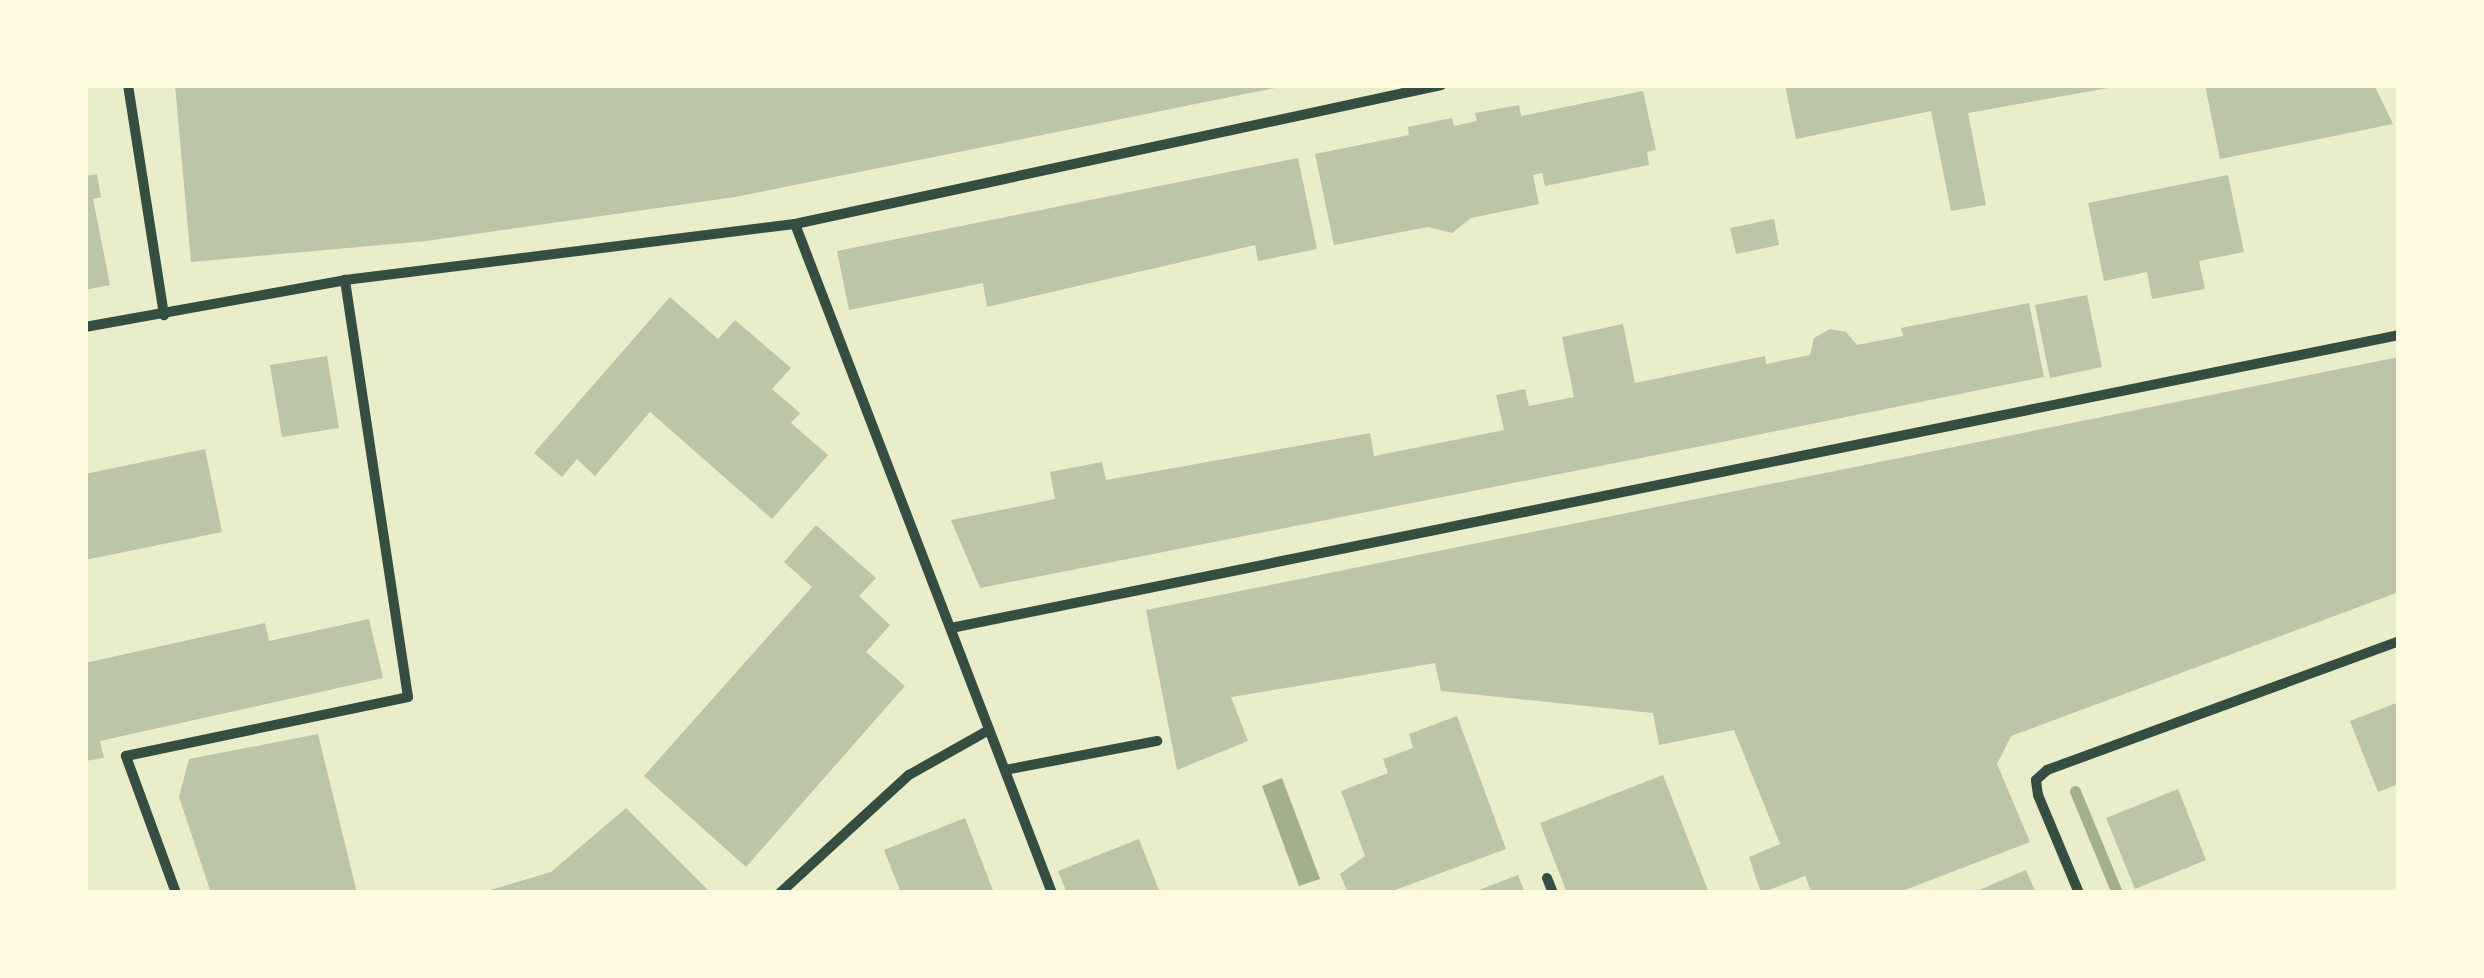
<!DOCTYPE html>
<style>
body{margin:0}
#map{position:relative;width:2484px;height:978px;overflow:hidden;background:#e9edc9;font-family:"Roboto Condensed",sans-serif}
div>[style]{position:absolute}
.water>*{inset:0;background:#a3b18a}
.stream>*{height:11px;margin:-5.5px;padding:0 5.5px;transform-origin:5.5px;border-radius:5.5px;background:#a3b18a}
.building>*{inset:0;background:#bcc5a7}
.minor>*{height:10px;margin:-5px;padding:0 5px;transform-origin:5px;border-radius:5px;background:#344e41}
span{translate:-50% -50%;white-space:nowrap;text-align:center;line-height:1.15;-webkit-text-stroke:8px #fefae0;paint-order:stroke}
.frame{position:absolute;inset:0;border:88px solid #fefae0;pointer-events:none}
</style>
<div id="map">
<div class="water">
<div style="clip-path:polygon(1282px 778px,1320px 879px,1299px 886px,1262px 786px)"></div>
</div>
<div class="stream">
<div style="left:2075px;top:791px;width:110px;rotate:67.6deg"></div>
</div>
<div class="building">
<div style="clip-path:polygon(175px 85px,1280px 85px,1280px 87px,735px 197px,426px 241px,191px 262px)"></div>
<div style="clip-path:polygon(1785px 85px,2114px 85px,2114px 87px,1968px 113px,1986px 205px,1951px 211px,1931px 111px,1796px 139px)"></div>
<div style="clip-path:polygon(2205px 85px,2374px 85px,2393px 124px,2220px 159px)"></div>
<div style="clip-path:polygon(1643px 91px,1656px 150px,1647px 152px,1649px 165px,1545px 186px,1542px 173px,1533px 175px,1539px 204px,1471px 218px,1452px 233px,1428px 227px,1334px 245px,1315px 154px,1409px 135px,1408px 127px,1452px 118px,1454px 126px,1477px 121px,1475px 113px,1519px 105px,1521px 116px)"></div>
<div style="clip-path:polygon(1298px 158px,1317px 249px,1258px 261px,1255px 245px,987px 307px,983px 283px,849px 310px,837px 251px)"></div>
<div style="clip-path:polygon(97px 174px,101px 197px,93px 199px,110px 285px,85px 290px,85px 176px)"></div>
<div style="clip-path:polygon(2228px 175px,2244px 252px,2199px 261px,2205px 289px,2152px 299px,2147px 272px,2104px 281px,2088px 203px)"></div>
<div style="clip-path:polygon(1774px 219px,1779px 245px,1736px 254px,1730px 228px)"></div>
<div style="clip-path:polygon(2087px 295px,2102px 367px,2050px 378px,2035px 305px)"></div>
<div style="clip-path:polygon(670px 297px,718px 339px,735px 320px,791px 368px,772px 389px,800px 413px,791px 423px,828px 455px,772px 519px,650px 412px,595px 476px,577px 459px,562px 477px,534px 453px)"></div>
<div style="clip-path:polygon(2029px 303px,2044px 377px,1722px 442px,980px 588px,951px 520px,1055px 499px,1050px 472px,1102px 462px,1106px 480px,1370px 433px,1374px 456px,1504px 430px,1496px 395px,1525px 389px,1529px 406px,1574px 397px,1562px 337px,1623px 324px,1635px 383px,1765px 356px,1766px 364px,1810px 355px,1814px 338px,1830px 329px,1846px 332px,1857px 345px,1903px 336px,1901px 328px)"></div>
<div style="clip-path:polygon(327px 356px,339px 428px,282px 437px,270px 365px)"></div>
<div style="clip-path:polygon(2399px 357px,2399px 592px,2011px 736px,1997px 764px,2030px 842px,1897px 893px,1812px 893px,1805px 876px,1761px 893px,1749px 857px,1780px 844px,1734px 730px,1659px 745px,1653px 713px,1441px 691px,1435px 663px,1231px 697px,1248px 741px,1177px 770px,1146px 610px)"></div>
<div style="clip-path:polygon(205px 449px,222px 532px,85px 560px,85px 474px)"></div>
<div style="clip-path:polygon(816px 525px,876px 578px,859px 596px,890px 625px,866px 652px,905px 686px,746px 867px,644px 776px,812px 587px,784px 562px)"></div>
<div style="clip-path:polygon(369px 619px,383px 678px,100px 741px,104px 758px,85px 761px,85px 663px,265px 623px,269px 641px)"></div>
<div style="clip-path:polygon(2399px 702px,2399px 784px,2378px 792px,2350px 721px)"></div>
<div style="clip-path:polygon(1457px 716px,1506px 849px,1387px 893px,1348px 893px,1340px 874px,1365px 856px,1341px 791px,1388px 773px,1383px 759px,1413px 748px,1409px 734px)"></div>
<div style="clip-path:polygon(318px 734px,357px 893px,211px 893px,179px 797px,189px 759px)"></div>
<div style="clip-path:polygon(1663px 775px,1709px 893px,1567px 893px,1540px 823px)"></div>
<div style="clip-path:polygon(2178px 789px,2206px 860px,2135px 889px,2106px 818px)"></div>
<div style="clip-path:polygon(626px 808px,711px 893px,480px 893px,551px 872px)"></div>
<div style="clip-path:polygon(965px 818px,994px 893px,901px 893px,884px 850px)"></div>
<div style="clip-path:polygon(1139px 839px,1160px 893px,1067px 893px,1058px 871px)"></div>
<div style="clip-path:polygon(2026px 870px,2036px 893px,1972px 893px)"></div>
<div style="clip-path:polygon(1518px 875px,1525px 893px,1471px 893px)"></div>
</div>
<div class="minor">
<div style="left:128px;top:85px;width:233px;rotate:81.1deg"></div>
<div style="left:795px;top:224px;width:717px;rotate:68.99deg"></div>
<div style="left:85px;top:327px;width:264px;rotate:-10.2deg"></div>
<div style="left:345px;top:280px;width:453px;rotate:-7.1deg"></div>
<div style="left:795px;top:224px;width:661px;rotate:-12.14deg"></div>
<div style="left:951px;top:628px;width:1477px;rotate:-11.44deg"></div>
<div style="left:1005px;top:770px;width:155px;rotate:-10.8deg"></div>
<div style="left:1547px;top:878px;width:16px;rotate:68deg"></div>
<div style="left:176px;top:893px;width:146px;rotate:-110.1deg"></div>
<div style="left:126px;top:756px;width:288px;rotate:-11.8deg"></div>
<div style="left:408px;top:697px;width:422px;rotate:-98.6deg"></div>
<div style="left:780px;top:893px;width:175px;rotate:-42.5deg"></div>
<div style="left:909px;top:775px;width:92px;rotate:-29.4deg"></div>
<div style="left:2079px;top:893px;width:106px;rotate:-112.7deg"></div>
<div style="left:2038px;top:795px;width:15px;rotate:-98deg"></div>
<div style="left:2036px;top:780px;width:15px;rotate:-42deg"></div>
<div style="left:2047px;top:770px;width:375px;rotate:-20.1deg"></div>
</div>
<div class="frame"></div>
</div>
